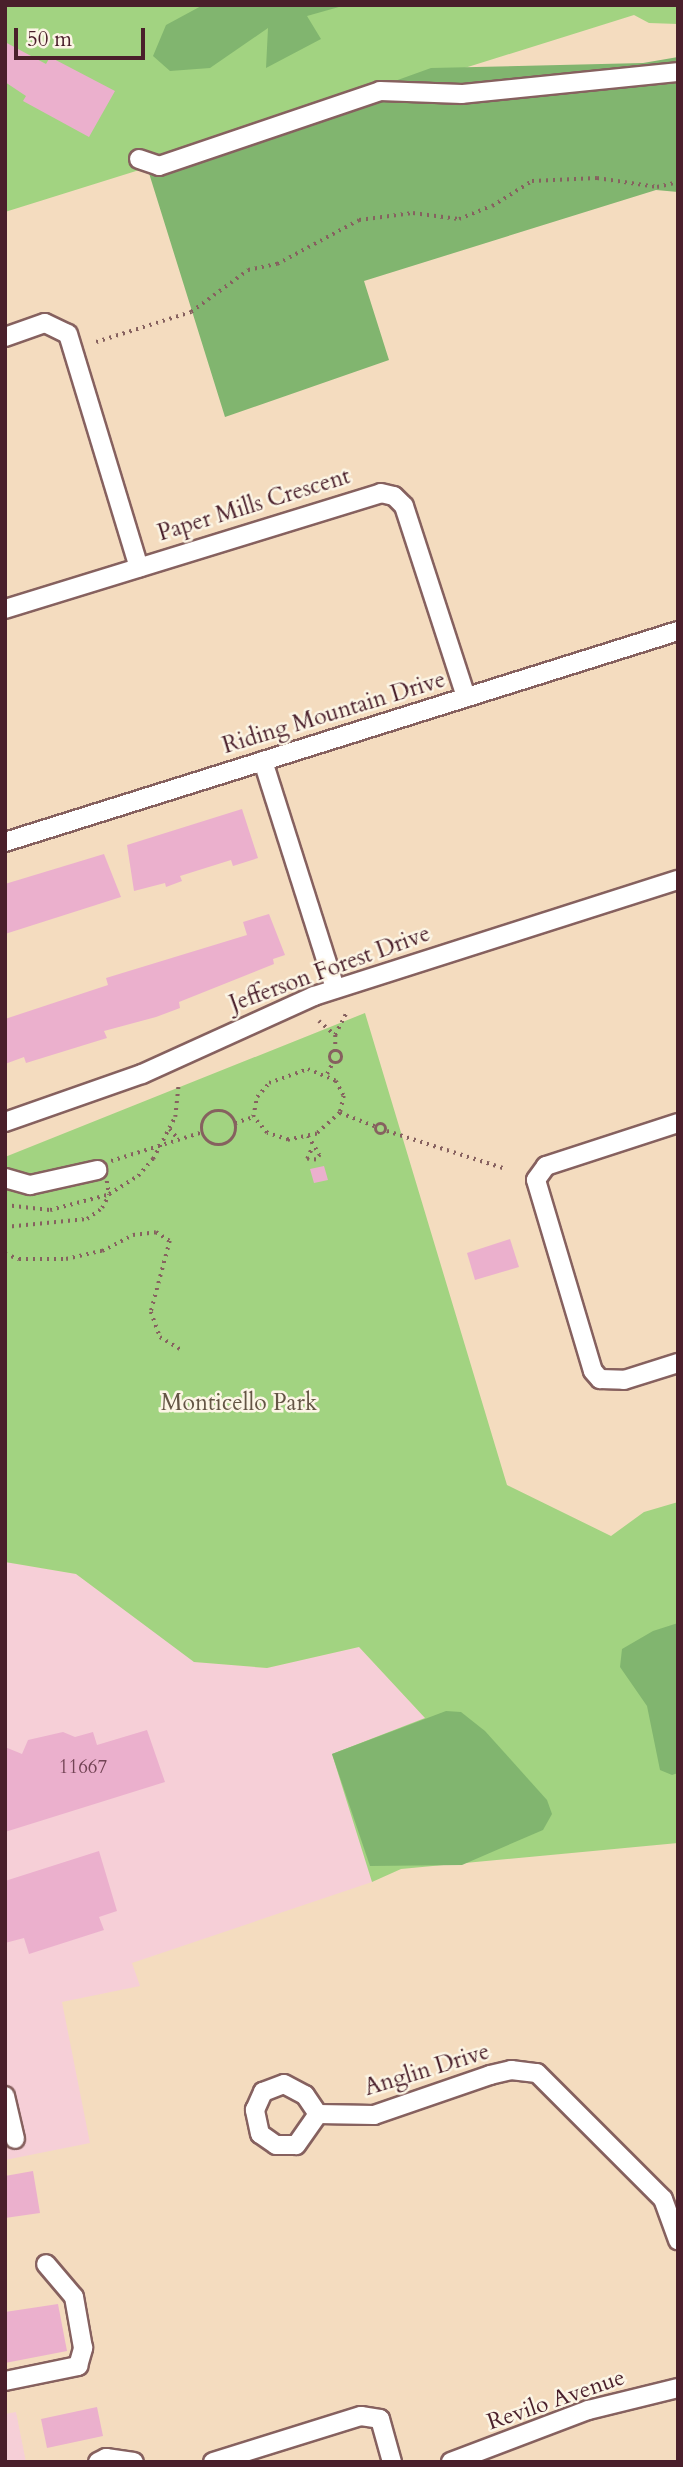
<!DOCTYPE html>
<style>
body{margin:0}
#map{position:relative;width:683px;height:2467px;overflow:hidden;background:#f4dcbf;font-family:Cardo,serif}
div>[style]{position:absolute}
.built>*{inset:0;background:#f6cfd7}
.green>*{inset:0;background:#a2d381}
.forest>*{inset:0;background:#81b56f}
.building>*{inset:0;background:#ebb0cd}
.path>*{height:3.5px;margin-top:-1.75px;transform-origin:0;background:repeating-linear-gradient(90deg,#86615f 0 2px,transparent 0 7px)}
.path>.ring{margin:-1.75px;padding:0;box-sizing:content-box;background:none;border:3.5px solid #86615f;border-radius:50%}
.roads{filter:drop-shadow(2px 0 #86615f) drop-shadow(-2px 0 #86615f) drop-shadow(0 2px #86615f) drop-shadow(0 -2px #86615f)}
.minor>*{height:18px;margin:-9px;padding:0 9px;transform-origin:9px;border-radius:9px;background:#fff}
span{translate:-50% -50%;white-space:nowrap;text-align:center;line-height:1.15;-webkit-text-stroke:5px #fcf5e5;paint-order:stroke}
.number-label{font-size:19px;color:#724354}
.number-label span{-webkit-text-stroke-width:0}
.street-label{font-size:23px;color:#4a1f2b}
.park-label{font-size:23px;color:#645545}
.frame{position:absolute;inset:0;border:7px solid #4a1f2b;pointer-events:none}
.scale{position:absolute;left:14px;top:28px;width:131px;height:32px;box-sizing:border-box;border:4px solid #4a1f2b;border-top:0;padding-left:9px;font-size:21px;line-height:24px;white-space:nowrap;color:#4a1f2b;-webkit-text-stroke:5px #fcf5e5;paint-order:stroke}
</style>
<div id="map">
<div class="built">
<div style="clip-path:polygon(5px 1562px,76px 1574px,195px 1662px,267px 1668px,359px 1647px,425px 1718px,370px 1866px,372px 1882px,132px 1963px,140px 1986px,62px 2002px,90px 2143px,5px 2160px)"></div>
<div style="clip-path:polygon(16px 2412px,26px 2462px,5px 2462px,5px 2414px)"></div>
</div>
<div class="green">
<div style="clip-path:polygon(5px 5px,678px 5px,678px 24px,649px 23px,634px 15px,5px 212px)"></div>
<div style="clip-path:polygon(365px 1013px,507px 1485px,611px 1536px,644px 1512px,678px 1502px,678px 1843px,401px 1869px,372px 1882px,332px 1754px,425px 1718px,359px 1647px,267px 1668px,194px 1662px,76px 1574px,5px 1562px,5px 1157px)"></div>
</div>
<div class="forest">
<div style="clip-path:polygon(203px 5px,346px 5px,307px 16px,321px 39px,266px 68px,268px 28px,210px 68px,170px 71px,153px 56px,166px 25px)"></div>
<div style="clip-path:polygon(678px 57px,678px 192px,656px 190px,364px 281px,389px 360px,225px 417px,148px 170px,431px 68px,643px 63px)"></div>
<div style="clip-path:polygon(678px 1623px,678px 1773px,672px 1775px,660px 1770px,647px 1706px,620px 1667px,622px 1649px,653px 1631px)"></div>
<div style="clip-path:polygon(446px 1711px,461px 1712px,485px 1731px,547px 1800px,552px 1814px,543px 1830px,462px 1865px,370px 1866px,332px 1754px)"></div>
</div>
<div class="building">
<div style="clip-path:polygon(5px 42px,46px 64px,50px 57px,115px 91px,89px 137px,23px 101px,26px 96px,5px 82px)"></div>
<div style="clip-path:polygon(242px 809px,258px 858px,233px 866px,231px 860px,180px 876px,182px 881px,166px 887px,165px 883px,134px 891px,127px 845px)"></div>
<div style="clip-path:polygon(104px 854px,121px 897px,5px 934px,5px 884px)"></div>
<div style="clip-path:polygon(269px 914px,285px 955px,273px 959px,274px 964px,179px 1002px,180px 1008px,156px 1017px,104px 1031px,107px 1038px,26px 1063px,24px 1057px,5px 1064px,5px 1019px,108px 985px,106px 978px,247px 935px,243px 922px)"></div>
<div style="clip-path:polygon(324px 1166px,328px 1180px,314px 1183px,310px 1169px)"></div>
<div style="clip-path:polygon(510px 1239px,519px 1267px,475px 1280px,467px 1253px)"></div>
<div style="clip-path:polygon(147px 1730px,165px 1782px,5px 1832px,5px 1747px,22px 1754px,28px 1740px,63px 1732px,75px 1737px,93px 1732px,97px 1745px)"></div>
<div style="clip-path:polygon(99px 1851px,117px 1911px,99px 1917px,104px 1930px,29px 1954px,24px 1938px,5px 1943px,5px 1881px)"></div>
<div style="clip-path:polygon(33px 2171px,40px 2213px,5px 2218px,5px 2176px)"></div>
<div style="clip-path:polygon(58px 2304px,67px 2351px,5px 2363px,5px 2312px)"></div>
<div style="clip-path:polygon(97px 2407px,103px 2436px,47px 2448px,41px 2419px)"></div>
</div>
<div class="path">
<div style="left:96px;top:342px;width:100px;rotate:-17.5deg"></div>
<div style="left:191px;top:312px;width:71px;rotate:-36.4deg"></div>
<div style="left:248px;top:270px;width:30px;rotate:-12deg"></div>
<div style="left:277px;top:264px;width:93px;rotate:-28.2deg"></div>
<div style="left:359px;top:220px;width:54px;rotate:-7.4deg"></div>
<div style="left:413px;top:213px;width:46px;rotate:7.4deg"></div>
<div style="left:459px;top:219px;width:35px;rotate:-22deg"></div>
<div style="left:492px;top:206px;width:47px;rotate:-32deg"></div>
<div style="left:532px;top:181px;width:65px;rotate:-2.6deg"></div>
<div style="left:597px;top:178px;width:61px;rotate:8.5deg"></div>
<div style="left:657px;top:187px;width:22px;rotate:-13deg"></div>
<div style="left:319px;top:1021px;width:21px;rotate:41deg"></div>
<div style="left:335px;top:1051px;width:16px;rotate:-90deg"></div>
<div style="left:335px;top:1035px;width:27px;rotate:-63deg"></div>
<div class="ring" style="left:330px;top:1051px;width:8.5px;height:8.5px"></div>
<div style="left:308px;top:1069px;width:30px;rotate:23deg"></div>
<div style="left:336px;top:1081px;width:17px;rotate:62deg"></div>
<div style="left:344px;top:1096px;width:17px;rotate:103deg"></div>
<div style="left:340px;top:1113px;width:31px;rotate:138deg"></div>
<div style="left:317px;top:1134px;width:30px;rotate:168deg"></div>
<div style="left:288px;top:1140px;width:22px;rotate:-162deg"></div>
<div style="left:267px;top:1133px;width:21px;rotate:-131deg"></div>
<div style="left:253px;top:1117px;width:20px;rotate:-79deg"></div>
<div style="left:257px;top:1097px;width:18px;rotate:-49deg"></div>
<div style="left:269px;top:1083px;width:41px;rotate:-19.7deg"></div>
<div style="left:327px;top:1074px;width:13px;rotate:-63deg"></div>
<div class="ring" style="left:202px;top:1111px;width:30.5px;height:30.5px"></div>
<div style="left:340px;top:1113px;width:39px;rotate:21deg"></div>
<div style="left:235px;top:1123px;width:19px;rotate:-18deg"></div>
<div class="ring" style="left:375.5px;top:1123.5px;width:7.5px;height:7.5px"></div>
<div style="left:170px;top:1129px;width:13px;rotate:51deg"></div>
<div style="left:387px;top:1131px;width:125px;rotate:17.7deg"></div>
<div style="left:308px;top:1136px;width:22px;rotate:58deg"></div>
<div style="left:320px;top:1155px;width:6px;rotate:129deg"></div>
<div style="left:316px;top:1160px;width:9px;rotate:-174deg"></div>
<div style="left:307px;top:1159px;width:12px;rotate:-66deg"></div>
<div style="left:111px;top:1161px;width:96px;rotate:-17.5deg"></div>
<div style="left:107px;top:1181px;width:13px;rotate:81deg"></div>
<div style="left:109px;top:1194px;width:34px;rotate:-32deg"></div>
<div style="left:138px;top:1176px;width:23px;rotate:-49deg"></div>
<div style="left:153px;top:1159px;width:47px;rotate:-62.4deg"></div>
<div style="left:175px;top:1117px;width:30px;rotate:-84deg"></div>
<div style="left:5px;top:1205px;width:45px;rotate:6.3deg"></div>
<div style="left:50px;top:1210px;width:59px;rotate:-14.7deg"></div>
<div style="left:5px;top:1227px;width:82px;rotate:-5.6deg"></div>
<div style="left:87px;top:1219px;width:19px;rotate:-36deg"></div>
<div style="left:102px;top:1208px;width:15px;rotate:-62deg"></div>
<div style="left:5px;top:1254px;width:15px;rotate:20deg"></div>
<div style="left:19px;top:1259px;width:47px"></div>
<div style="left:66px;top:1259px;width:37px;rotate:-13deg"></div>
<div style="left:102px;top:1251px;width:35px;rotate:-27deg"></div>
<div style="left:133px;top:1235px;width:23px;rotate:-7deg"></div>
<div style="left:156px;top:1232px;width:17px;rotate:33deg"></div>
<div style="left:170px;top:1241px;width:73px;rotate:105deg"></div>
<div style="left:151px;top:1312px;width:27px;rotate:70deg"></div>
<div style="left:160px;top:1337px;width:26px;rotate:31deg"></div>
</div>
<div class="roads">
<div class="minor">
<div style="left:139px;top:159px;width:21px;rotate:19deg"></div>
<div style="left:159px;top:166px;width:233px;rotate:-18.7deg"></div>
<div style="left:380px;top:91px;width:82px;rotate:2.1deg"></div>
<div style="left:462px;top:94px;width:217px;rotate:-5.8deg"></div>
<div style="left:5px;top:337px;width:42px;rotate:-19.3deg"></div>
<div style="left:45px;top:323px;width:25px;rotate:26deg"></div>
<div style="left:68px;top:334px;width:244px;rotate:73.1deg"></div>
<div style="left:5px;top:609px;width:393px;rotate:-17.1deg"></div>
<div style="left:381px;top:493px;width:13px;rotate:13deg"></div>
<div style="left:394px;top:496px;width:14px;rotate:45deg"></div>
<div style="left:404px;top:506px;width:201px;rotate:72deg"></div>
<div style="left:263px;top:761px;width:238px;rotate:72.4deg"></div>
<div style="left:5px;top:842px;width:705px;rotate:-17.41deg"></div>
<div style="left:5px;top:1122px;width:145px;rotate:-19.3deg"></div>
<div style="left:142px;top:1074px;width:189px;rotate:-24.4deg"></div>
<div style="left:314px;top:996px;width:382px;rotate:-17.7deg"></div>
<div style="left:678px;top:1123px;width:139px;rotate:162deg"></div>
<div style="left:546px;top:1166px;width:17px;rotate:126deg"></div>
<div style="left:536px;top:1180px;width:199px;rotate:73.4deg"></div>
<div style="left:593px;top:1371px;width:11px;rotate:49deg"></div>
<div style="left:600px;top:1379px;width:24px;rotate:2deg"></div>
<div style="left:624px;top:1380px;width:57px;rotate:-17.5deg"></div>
<div style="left:5px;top:1178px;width:26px;rotate:16deg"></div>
<div style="left:30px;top:1185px;width:69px;rotate:-12.6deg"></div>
<div style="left:284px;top:2084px;width:24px;rotate:28deg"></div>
<div style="left:305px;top:2095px;width:23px;rotate:56deg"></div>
<div style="left:318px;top:2114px;width:38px;rotate:125deg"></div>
<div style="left:296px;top:2145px;width:20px;rotate:180deg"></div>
<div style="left:276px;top:2145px;width:19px;rotate:-145deg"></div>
<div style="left:260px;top:2134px;width:25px;rotate:-102deg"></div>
<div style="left:255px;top:2110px;width:20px;rotate:-66deg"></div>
<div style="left:263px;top:2092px;width:22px;rotate:-21deg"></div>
<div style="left:5px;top:2096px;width:44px;rotate:76.9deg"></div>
<div style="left:318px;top:2114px;width:56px;rotate:1deg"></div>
<div style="left:374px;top:2115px;width:123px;rotate:-19deg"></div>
<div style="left:490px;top:2075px;width:22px;rotate:-13deg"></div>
<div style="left:511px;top:2070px;width:26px;rotate:7deg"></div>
<div style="left:537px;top:2073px;width:178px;rotate:45deg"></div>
<div style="left:663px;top:2199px;width:44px;rotate:69.9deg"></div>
<div style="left:5px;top:2381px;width:75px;rotate:-11.6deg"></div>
<div style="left:78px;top:2366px;width:19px;rotate:-74deg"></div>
<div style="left:83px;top:2348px;width:52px;rotate:-100deg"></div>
<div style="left:74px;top:2297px;width:43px;rotate:-130.3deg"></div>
<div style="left:98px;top:2462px;width:9px;rotate:-27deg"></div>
<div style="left:106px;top:2458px;width:28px;rotate:8deg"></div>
<div style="left:213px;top:2462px;width:155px;rotate:-17.3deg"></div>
<div style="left:361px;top:2416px;width:19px;rotate:9deg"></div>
<div style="left:380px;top:2419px;width:45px;rotate:74.4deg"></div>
<div style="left:451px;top:2462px;width:147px;rotate:-20.8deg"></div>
<div style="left:588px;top:2410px;width:93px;rotate:-13.7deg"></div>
</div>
</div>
<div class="number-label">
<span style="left:83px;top:1768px">11667</span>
</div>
<div class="street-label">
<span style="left:254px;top:505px;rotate:-17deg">Paper Mills Crescent</span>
<span style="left:334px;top:713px;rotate:-17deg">Riding Mountain Drive</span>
<span style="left:330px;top:969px;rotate:-20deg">Jefferson Forest Drive</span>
<span style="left:427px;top:2070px;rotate:-17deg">Anglin Drive</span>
<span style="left:556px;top:2400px;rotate:-19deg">Revilo Avenue</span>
</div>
<div class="park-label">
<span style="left:239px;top:1403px">Monticello Park</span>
</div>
<div class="frame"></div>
<div class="scale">50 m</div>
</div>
